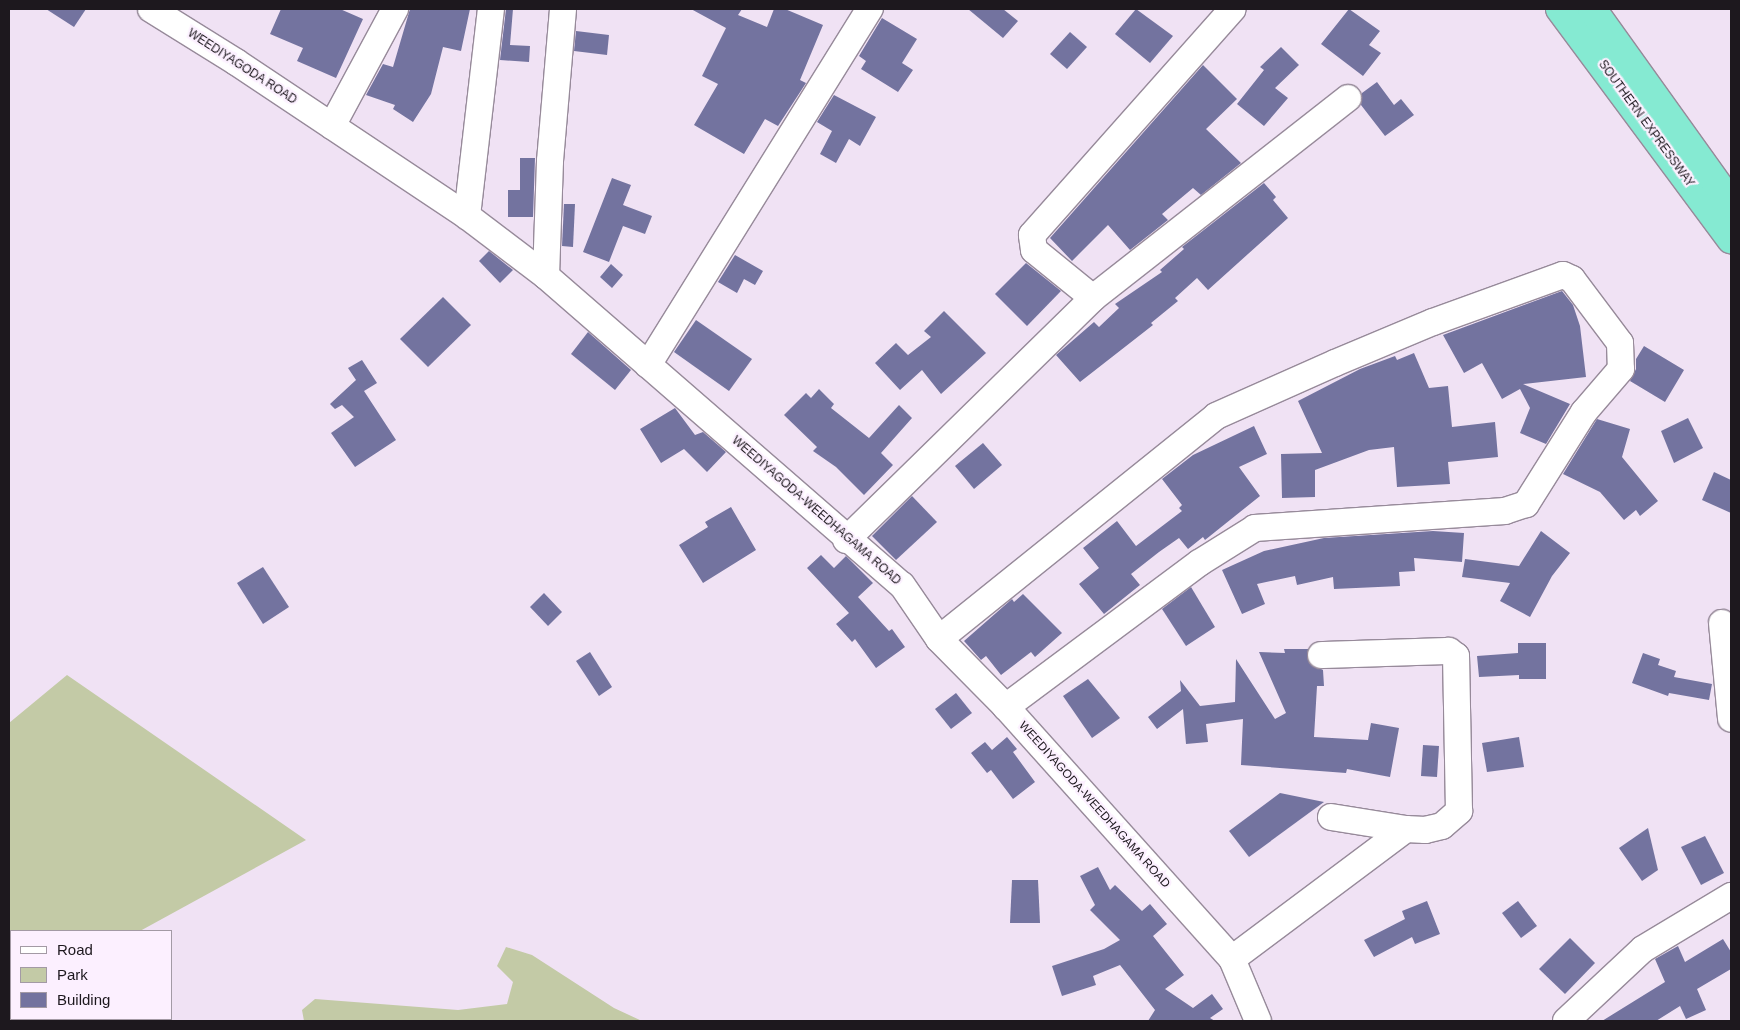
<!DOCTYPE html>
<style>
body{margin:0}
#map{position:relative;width:1740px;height:1030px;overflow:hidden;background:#f0e2f4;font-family:Arial,sans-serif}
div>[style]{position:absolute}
.green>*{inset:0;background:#c3caa6}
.building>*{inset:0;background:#73739f}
.roads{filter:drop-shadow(1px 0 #978a9a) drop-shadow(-1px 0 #978a9a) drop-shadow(0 1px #978a9a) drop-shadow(0 -1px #978a9a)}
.minor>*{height:26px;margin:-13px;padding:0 13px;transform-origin:13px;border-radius:13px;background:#fff}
.highway>*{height:28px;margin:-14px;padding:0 14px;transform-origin:14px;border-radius:14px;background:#85ead2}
span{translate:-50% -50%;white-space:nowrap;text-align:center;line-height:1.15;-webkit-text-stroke:4.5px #fcf0ff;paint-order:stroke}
.street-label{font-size:12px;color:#1d181e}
.frame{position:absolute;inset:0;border:10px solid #1d181e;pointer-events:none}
.legend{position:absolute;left:10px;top:930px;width:162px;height:90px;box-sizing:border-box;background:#fcf0ff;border:1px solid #a39aa5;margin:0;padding:6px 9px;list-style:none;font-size:15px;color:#1d181e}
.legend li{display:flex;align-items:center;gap:10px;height:25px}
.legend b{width:25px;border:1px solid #a39aa5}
</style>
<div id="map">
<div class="green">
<div style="clip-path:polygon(67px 675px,306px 840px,140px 931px,11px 931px,11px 1019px,52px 1019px,9px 1021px,9px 723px)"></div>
<div style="clip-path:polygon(506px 947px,532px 955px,614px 1008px,642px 1021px,304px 1021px,302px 1010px,315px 999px,458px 1010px,507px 1004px,513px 982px,497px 966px)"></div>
</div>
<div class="building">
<div style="clip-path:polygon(46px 9px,86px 9px,74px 27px)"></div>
<div style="clip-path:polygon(281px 9px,340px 9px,363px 19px,336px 78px,297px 61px,303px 48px,270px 34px)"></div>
<div style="clip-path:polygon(410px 9px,470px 9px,461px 51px,443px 47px,431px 94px,413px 122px,393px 109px,395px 105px,366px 95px,383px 64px,393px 67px)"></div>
<div style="clip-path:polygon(506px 9px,513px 9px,510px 45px,530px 46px,529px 62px,500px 60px)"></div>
<div style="clip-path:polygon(691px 9px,742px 9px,738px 15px,767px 27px,774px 9px,785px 9px,823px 25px,800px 80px,806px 83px,778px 126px,765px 119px,744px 154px,694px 125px,718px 84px,702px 76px,726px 28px)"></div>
<div style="clip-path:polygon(968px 9px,1003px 9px,1018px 21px,1003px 38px)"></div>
<div style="clip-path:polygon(1136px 9px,1173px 36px,1150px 63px,1115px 34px)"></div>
<div style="clip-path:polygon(1349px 9px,1380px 31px,1369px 45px,1381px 53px,1363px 76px,1321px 44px)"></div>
<div style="clip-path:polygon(882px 18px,917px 39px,902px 63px,913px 70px,898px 92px,861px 69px,866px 61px,859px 56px)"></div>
<div style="clip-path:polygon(576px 31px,609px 35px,607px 55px,574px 51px)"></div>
<div style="clip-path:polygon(1070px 32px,1087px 47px,1067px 69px,1050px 54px)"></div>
<div style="clip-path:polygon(1281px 47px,1299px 65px,1275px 88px,1288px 98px,1264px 126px,1237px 104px,1264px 70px,1260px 67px)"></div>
<div style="clip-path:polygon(1203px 65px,1237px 99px,1206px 129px,1241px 163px,1201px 195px,1193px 188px,1162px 214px,1168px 220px,1130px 250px,1108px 225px,1072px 261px,1050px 238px)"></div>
<div style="clip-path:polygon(1377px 82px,1394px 105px,1401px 99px,1414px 115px,1385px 136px,1361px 105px,1362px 93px)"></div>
<div style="clip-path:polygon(834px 95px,876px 117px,860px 146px,849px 139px,836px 163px,820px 154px,832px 131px,817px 122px)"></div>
<div style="clip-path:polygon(520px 158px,535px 158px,533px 217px,508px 217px,508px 190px,520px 190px)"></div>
<div style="clip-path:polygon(612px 178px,631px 185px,623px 205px,652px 216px,645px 234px,623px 226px,609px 262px,583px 252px)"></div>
<div style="clip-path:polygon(1264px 183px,1276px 197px,1273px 200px,1288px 218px,1208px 290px,1197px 278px,1175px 298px,1178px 301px,1151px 323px,1153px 325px,1080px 382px,1056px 355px,1094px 322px,1099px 327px,1119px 308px,1115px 304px,1162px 272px,1160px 270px,1184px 249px,1182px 247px)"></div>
<div style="clip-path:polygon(564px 204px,575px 204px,573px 247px,562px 246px)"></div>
<div style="clip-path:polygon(489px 251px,513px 270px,500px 283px,479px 261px)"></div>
<div style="clip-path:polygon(735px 255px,763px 271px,755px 285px,744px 279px,737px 293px,718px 282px)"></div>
<div style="clip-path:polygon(1026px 263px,1061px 291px,1027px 326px,995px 294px)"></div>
<div style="clip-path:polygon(611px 264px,623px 275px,612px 288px,600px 277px)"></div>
<div style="clip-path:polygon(1562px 291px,1573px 305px,1580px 326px,1586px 377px,1523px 384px,1570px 404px,1546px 444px,1520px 433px,1530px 408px,1520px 389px,1502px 399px,1482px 363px,1464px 373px,1443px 335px)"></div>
<div style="clip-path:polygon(443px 297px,471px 325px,428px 367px,400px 339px)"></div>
<div style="clip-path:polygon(944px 311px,986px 353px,941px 394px,922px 370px,900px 390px,875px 363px,896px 343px,908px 355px,931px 337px,924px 331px)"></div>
<div style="clip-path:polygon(696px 320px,752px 359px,729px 391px,674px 352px)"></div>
<div style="clip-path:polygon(588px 332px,631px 370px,615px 390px,571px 354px)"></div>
<div style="clip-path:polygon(1644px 346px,1684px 370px,1665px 402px,1630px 381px,1636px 369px,1636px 359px)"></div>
<div style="clip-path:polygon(1414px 353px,1429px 388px,1448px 386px,1452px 427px,1495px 422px,1498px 457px,1448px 462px,1450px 484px,1397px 487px,1394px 447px,1369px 450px,1315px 470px,1315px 497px,1282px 498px,1281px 454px,1322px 453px,1298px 401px,1360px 369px,1395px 356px,1397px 360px)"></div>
<div style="clip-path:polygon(362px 360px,377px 383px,364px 391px,396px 440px,355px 467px,331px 433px,354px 417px,342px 405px,335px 409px,330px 404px,356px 380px,348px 368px)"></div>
<div style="clip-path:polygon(819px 389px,834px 404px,831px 408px,869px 438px,899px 405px,912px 418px,881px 453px,893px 465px,864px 495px,836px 467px,813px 451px,817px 447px,784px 415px,806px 393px,811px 398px)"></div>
<div style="clip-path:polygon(675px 408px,695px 435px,703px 432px,726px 452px,707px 472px,684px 449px,661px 463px,640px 429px)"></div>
<div style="clip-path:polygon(1688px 418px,1703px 448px,1674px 463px,1661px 431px)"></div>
<div style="clip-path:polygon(1597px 419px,1630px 429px,1622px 457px,1658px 501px,1640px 516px,1636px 510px,1624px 520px,1600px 492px,1563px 474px)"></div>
<div style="clip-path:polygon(1254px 426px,1267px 454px,1239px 467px,1260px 496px,1205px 540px,1203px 537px,1188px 549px,1179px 538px,1159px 552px,1131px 574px,1140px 585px,1104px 614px,1079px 584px,1099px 568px,1083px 548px,1117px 521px,1136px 546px,1182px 511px,1179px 508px,1182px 505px,1162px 479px,1193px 455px)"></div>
<div style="clip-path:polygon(983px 443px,1002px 465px,974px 489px,955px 466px)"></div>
<div style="clip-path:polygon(1714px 472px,1731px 480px,1731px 513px,1702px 500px)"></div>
<div style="clip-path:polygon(912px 496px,937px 522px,896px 560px,872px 536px)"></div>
<div style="clip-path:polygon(731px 507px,756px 550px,703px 583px,679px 545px,708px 527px,705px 522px)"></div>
<div style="clip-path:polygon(1433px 531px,1464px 533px,1462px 562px,1414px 558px,1415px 571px,1399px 572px,1400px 586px,1334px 589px,1333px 577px,1297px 585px,1295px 576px,1257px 584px,1265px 604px,1242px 614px,1222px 570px,1264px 551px,1324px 538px)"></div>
<div style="clip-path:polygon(1541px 531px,1570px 553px,1552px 576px,1530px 617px,1500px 601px,1510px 583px,1462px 577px,1465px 559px,1519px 566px)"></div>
<div style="clip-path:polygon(821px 555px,834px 568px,846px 556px,873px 583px,858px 597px,889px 631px,892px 629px,905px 647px,876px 668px,855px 639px,852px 642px,836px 624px,849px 613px,807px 568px)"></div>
<div style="clip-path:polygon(263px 567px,289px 607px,263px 624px,237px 583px)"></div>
<div style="clip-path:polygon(1191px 587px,1215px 627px,1186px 646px,1162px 609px)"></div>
<div style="clip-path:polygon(544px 593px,562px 612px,548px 626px,530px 607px)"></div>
<div style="clip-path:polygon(1023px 594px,1062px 633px,1035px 657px,1031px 652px,1001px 675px,986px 656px,981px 660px,964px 641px,1012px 599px,1014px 602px)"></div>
<div style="clip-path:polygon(1518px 643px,1546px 643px,1546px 679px,1519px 679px,1519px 675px,1479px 677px,1477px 656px,1518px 653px)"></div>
<div style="clip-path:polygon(1284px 649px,1308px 649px,1309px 663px,1323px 670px,1324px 686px,1317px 686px,1314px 737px,1368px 740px,1371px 723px,1399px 728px,1390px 777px,1347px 769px,1346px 773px,1241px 765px,1243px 719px,1206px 724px,1208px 742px,1186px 744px,1183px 709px,1157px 729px,1148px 717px,1181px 691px,1180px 680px,1200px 706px,1235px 702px,1236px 659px,1275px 719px,1286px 713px,1259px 652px,1285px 653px)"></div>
<div style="clip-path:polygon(590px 652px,612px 687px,599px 696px,576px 661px)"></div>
<div style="clip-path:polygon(1643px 653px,1660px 659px,1658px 665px,1676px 671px,1674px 677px,1712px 684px,1709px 700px,1669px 693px,1668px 696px,1632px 683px)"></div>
<div style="clip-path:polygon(1088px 679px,1120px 718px,1092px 738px,1063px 696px)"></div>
<div style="clip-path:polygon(956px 693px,972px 713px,951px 729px,935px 709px)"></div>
<div style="clip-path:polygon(1007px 737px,1017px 749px,1013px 752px,1035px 782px,1013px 799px,991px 770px,987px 773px,971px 753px,985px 742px,992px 750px)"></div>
<div style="clip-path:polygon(1519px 737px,1524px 767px,1487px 772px,1482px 743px)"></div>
<div style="clip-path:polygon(1423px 745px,1439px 746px,1437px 777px,1421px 776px)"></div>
<div style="clip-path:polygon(1280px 793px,1324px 802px,1249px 857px,1229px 831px)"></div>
<div style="clip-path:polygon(1648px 828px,1658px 870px,1642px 881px,1619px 848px)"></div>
<div style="clip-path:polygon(1705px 836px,1724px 873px,1701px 885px,1681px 847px)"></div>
<div style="clip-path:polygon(1098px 867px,1110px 890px,1115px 885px,1142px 911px,1150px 904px,1167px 924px,1153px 936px,1184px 975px,1165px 989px,1193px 1008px,1212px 994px,1223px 1009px,1210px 1018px,1215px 1021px,1148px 1021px,1155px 1010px,1120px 965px,1093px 976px,1096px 985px,1062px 996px,1052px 966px,1104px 949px,1120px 940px,1090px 910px,1095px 905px,1080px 876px)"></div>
<div style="clip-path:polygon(1012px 880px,1038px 880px,1040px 923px,1010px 923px)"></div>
<div style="clip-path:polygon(1427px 901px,1440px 934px,1415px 944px,1412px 937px,1374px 957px,1364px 940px,1405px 919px,1402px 911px)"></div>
<div style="clip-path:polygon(1518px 901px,1537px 926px,1521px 938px,1502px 913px)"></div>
<div style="clip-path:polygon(1570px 938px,1595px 963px,1565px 994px,1539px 969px)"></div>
<div style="clip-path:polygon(1723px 939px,1731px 952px,1731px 969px,1697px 989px,1706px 1010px,1686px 1019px,1680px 1006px,1656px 1021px,1602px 1021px,1665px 982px,1655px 959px,1678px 946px,1685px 962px)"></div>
</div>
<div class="roads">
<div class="minor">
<div style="left:151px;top:9px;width:100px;rotate:31.9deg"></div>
<div style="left:236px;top:62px;width:278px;rotate:33.7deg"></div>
<div style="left:467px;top:216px;width:99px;rotate:37.2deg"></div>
<div style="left:546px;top:276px;width:471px;rotate:41deg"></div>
<div style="left:902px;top:585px;width:65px;rotate:55.6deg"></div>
<div style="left:939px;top:639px;width:95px;rotate:45.4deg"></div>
<div style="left:1006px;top:707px;width:338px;rotate:48.1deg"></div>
<div style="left:1232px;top:959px;width:67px;rotate:67.2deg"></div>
<div style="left:332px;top:126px;width:133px;rotate:-61.7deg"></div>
<div style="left:467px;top:216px;width:208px;rotate:-83.4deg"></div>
<div style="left:546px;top:276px;width:115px;rotate:-88deg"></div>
<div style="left:550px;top:161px;width:153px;rotate:-85.1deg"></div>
<div style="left:1093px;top:298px;width:76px;rotate:-140.9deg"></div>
<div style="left:1034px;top:250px;width:15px;rotate:-98deg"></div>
<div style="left:1032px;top:235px;width:302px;rotate:-48.4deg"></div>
<div style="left:648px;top:365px;width:420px;rotate:-58.1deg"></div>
<div style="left:846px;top:540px;width:346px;rotate:-44.4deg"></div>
<div style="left:1093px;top:298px;width:324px;rotate:-38.1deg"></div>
<div style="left:1722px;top:623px;width:96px;rotate:84.6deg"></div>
<div style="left:939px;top:639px;width:356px;rotate:-38.8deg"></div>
<div style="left:1216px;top:416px;width:130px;rotate:-24deg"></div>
<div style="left:1335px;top:363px;width:106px;rotate:-22.7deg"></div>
<div style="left:1433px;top:322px;width:138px;rotate:-19.9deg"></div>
<div style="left:1563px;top:275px;width:10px;rotate:24deg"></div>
<div style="left:1572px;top:279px;width:80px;rotate:53.1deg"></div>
<div style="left:1620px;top:343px;width:26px;rotate:88deg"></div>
<div style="left:1621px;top:369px;width:57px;rotate:130.7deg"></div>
<div style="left:1584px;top:412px;width:109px;rotate:122.2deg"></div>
<div style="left:1526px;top:504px;width:22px;rotate:162deg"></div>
<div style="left:1505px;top:511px;width:251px;rotate:176.1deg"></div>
<div style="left:1255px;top:528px;width:66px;rotate:148deg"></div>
<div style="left:1199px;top:563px;width:241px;rotate:143.3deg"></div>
<div style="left:1331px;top:817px;width:76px;rotate:9.1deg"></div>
<div style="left:1232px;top:959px;width:217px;rotate:-36.8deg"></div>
<div style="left:1406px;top:829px;width:19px;rotate:3deg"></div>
<div style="left:1425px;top:830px;width:17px;rotate:-13deg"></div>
<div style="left:1442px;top:826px;width:23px;rotate:-41deg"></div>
<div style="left:1459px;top:811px;width:155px;rotate:-91.1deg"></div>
<div style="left:1456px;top:656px;width:9px;rotate:-144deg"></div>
<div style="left:1449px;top:651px;width:128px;rotate:178.2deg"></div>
<div style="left:1566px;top:1021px;width:105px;rotate:-43.1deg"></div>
<div style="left:1643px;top:949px;width:103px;rotate:-31.1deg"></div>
</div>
<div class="highway">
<div style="left:1560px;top:9px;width:287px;rotate:53.4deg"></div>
<div style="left:1592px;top:9px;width:239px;rotate:54.4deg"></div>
</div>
</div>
<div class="street-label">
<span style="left:242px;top:67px;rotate:33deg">WEEDIYAGODA ROAD</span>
<span style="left:1646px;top:124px;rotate:54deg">SOUTHERN EXPRESSWAY</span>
<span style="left:816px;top:511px;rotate:41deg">WEEDIYAGODA-WEEDHAGAMA ROAD</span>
<span style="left:1094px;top:805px;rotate:48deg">WEEDIYAGODA-WEEDHAGAMA ROAD</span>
</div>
<div class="frame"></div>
<ul class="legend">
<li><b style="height:6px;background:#fff"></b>Road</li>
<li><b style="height:14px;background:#c3caa6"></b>Park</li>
<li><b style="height:14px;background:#73739f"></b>Building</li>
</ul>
</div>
